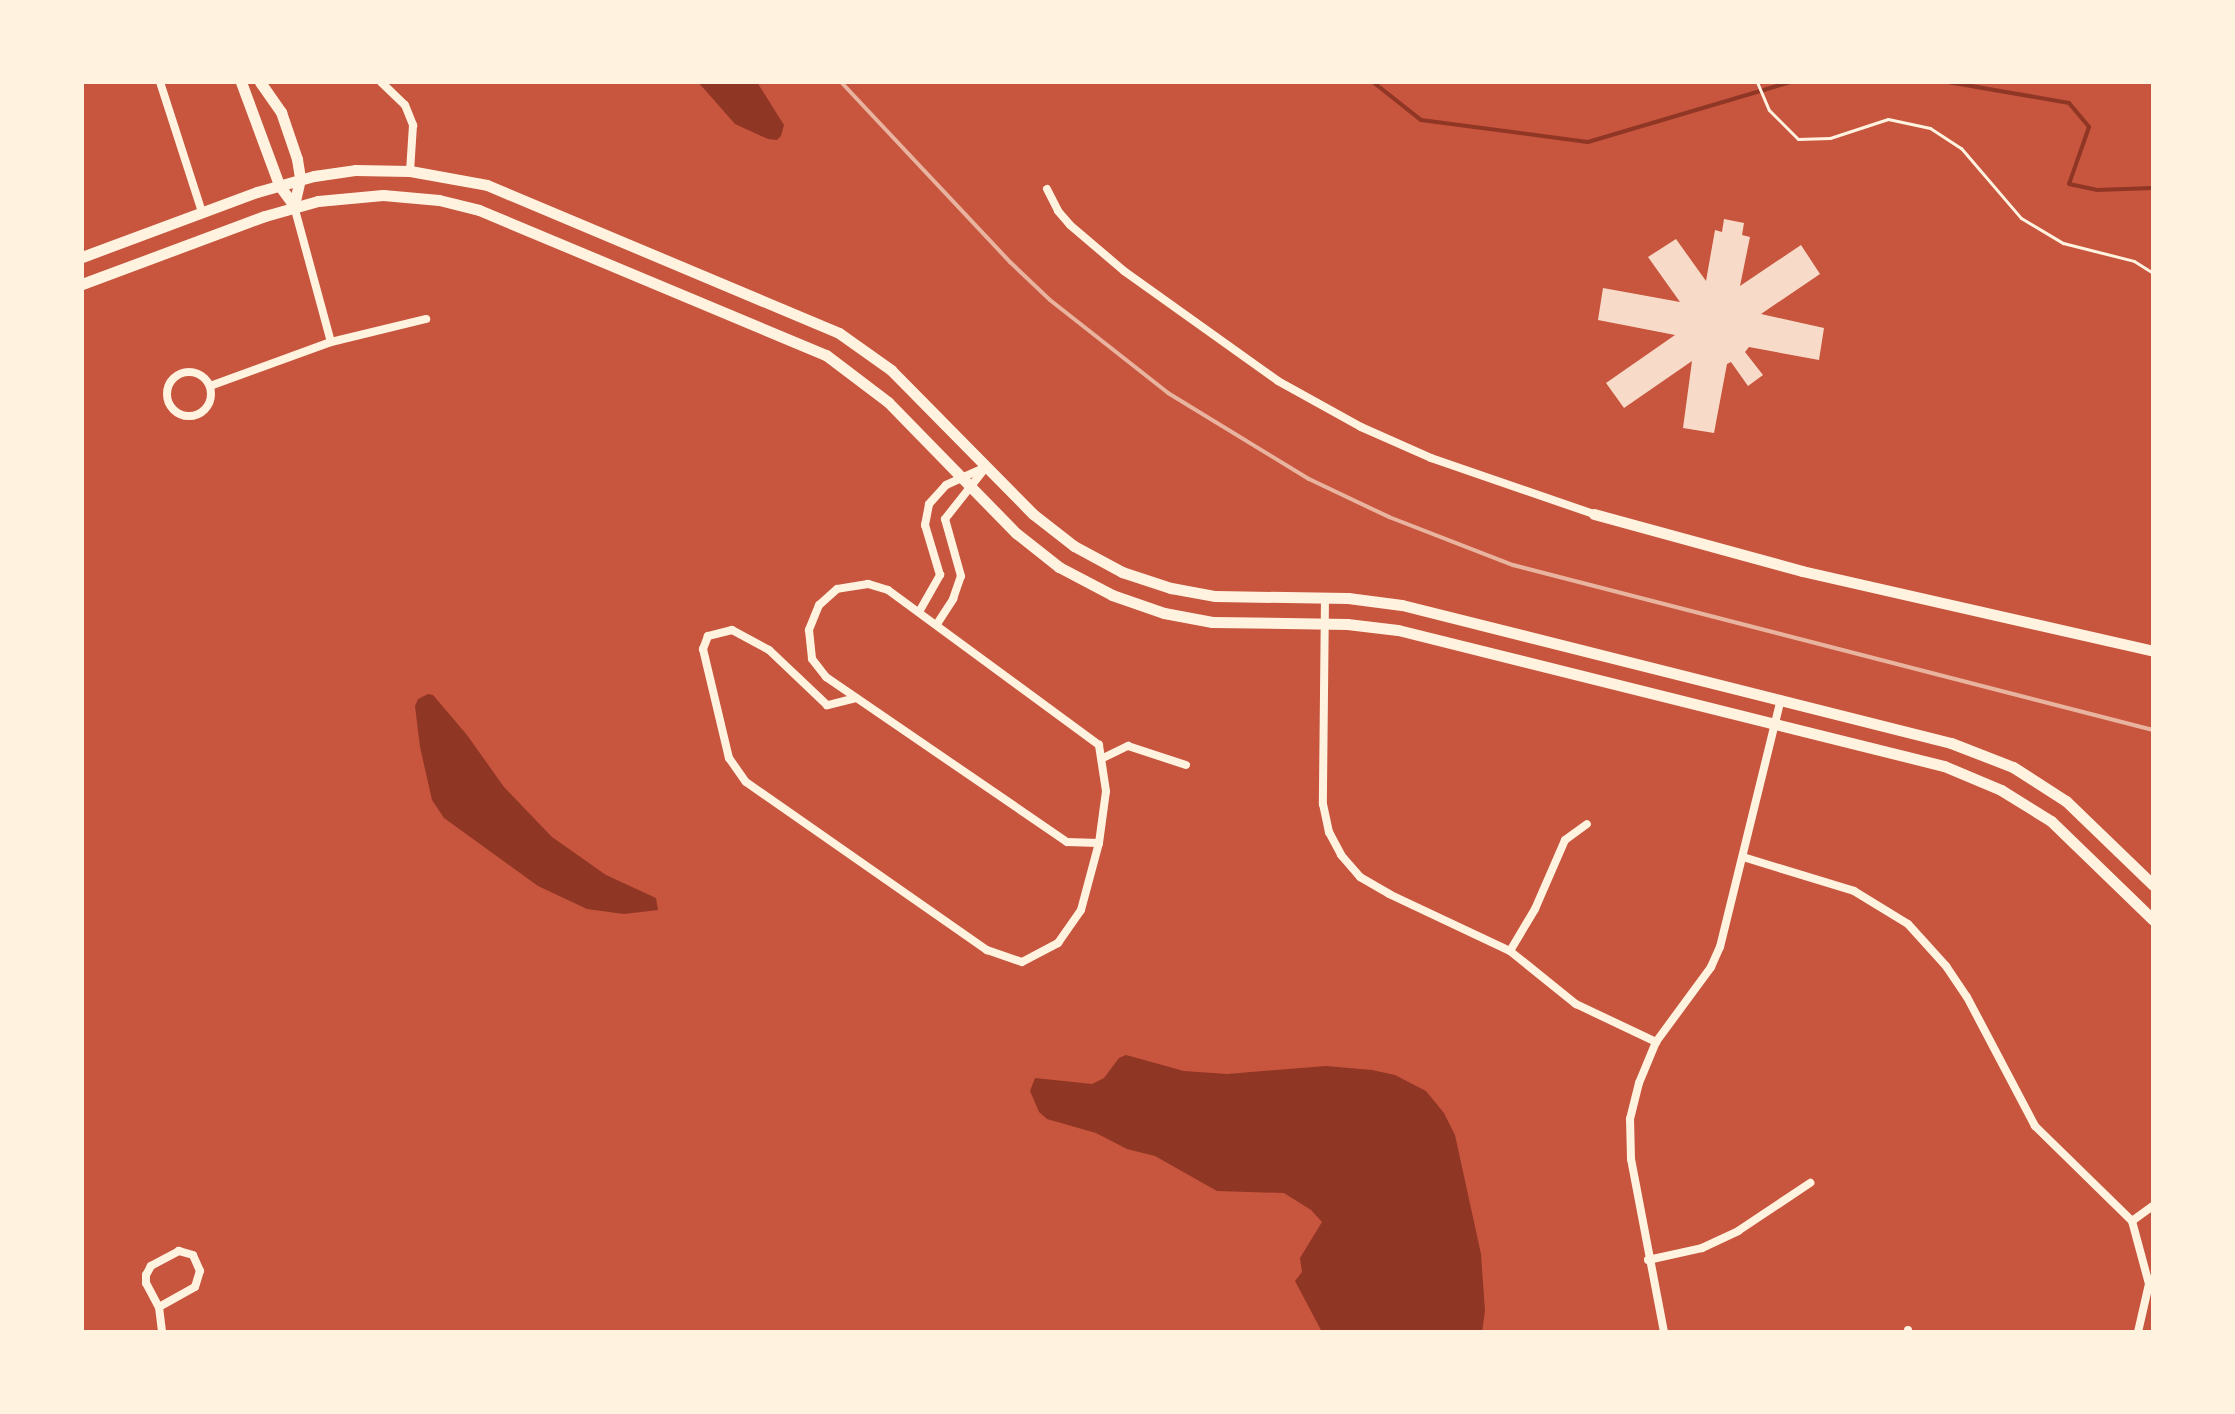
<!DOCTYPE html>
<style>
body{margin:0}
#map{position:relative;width:2235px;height:1414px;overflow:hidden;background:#c8553d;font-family:Mulish,sans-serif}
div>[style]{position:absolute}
.water>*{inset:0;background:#8f3625}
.stream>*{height:4px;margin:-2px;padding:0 2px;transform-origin:2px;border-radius:2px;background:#8f3625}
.building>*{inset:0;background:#f7dbc8}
.path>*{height:3px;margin:-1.5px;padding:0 1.5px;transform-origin:1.5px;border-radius:1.5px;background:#fff3e0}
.minor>*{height:8px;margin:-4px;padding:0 4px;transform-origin:4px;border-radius:4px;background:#fff3e0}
.minor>.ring{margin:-4px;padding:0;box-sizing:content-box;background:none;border:8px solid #fff3e0;border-radius:50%}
.tertiary>*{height:11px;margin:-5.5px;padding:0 5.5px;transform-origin:5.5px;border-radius:5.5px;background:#fff3e0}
.rail>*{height:4px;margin:-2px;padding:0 2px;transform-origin:2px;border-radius:2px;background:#e9b49f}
span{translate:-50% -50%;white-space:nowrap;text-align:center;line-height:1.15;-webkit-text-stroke:6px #fff3e0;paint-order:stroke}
.frame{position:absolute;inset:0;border:84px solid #fff3e0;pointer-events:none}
</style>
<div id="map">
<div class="water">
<div style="clip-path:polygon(698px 82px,757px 82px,784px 125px,781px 136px,777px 140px,768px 139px,735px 124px)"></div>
<div style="clip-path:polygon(428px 694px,433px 695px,467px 735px,504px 787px,552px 837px,606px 875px,656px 898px,658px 910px,624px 914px,587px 909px,538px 886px,444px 818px,432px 800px,420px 747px,415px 706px,418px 699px)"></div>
<div style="clip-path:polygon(1126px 1055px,1184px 1071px,1227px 1074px,1326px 1066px,1372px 1070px,1395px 1075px,1426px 1091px,1444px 1113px,1455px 1135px,1481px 1254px,1485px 1311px,1482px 1332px,1322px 1332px,1295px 1281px,1302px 1272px,1300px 1258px,1322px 1222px,1311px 1210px,1284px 1193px,1217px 1191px,1155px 1156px,1127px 1149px,1096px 1133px,1047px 1119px,1039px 1112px,1030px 1091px,1035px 1078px,1092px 1084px,1104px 1078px,1119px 1058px)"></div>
</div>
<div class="stream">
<div style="left:1373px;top:82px;width:61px;rotate:38.4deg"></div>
<div style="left:1421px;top:120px;width:168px;rotate:7.5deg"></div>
<div style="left:1588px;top:142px;width:212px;rotate:-16.5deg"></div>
<div style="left:1948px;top:82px;width:123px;rotate:9.8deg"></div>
<div style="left:2069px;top:103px;width:31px;rotate:50deg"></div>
<div style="left:2089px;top:127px;width:60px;rotate:109.3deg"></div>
<div style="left:2069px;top:184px;width:29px;rotate:12deg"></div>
<div style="left:2097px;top:190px;width:56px;rotate:-2deg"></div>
</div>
<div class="building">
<div style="clip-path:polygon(1724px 219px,1744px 223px,1742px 235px,1750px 237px,1740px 286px,1801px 245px,1820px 274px,1761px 314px,1824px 328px,1819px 360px,1749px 347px,1745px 352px,1763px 375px,1748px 386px,1731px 362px,1727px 364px,1714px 433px,1683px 428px,1692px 361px,1624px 408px,1606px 383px,1675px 335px,1598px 320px,1603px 288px,1680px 302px,1648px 257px,1676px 239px,1706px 281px,1715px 230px,1722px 232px)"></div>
</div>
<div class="path">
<div style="left:1582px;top:82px;width:13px"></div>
<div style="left:1757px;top:82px;width:30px;rotate:67deg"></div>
<div style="left:1769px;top:110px;width:41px;rotate:45deg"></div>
<div style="left:1798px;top:139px;width:32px;rotate:-2deg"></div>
<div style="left:1830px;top:138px;width:61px;rotate:-18.1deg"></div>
<div style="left:1888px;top:119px;width:43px;rotate:12.1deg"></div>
<div style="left:1930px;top:128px;width:37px;rotate:33deg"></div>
<div style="left:1961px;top:148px;width:92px;rotate:49.4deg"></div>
<div style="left:2021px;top:218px;width:49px;rotate:30.8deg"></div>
<div style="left:2063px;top:243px;width:73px;rotate:14.2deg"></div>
<div style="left:2134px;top:261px;width:22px;rotate:32deg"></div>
</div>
<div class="minor">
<div style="left:160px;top:82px;width:137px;rotate:72.1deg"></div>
<div style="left:381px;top:82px;width:33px;rotate:44deg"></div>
<div style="left:405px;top:105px;width:22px;rotate:68deg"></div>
<div style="left:413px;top:125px;width:46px;rotate:93.7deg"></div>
<div style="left:1047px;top:189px;width:25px;rotate:63deg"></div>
<div style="left:1058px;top:211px;width:18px;rotate:49deg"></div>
<div style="left:1070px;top:225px;width:71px;rotate:40.4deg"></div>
<div style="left:1124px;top:271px;width:189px;rotate:35.5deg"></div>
<div style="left:1278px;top:381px;width:95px;rotate:29deg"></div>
<div style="left:1361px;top:427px;width:77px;rotate:23.9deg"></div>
<div style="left:1431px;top:458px;width:172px;rotate:19deg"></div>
<div style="left:294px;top:206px;width:141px;rotate:74.8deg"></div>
<div class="ring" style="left:167px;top:372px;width:36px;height:36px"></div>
<div style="left:210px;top:386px;width:129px;rotate:-20deg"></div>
<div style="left:331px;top:342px;width:98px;rotate:-13.6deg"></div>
<div style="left:1325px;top:597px;width:207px;rotate:90.6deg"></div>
<div style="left:1323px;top:804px;width:29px;rotate:78deg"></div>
<div style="left:1329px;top:832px;width:26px;rotate:62deg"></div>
<div style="left:1341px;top:855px;width:29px;rotate:49deg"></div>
<div style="left:1360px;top:877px;width:34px;rotate:30deg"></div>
<div style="left:1389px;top:894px;width:134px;rotate:25.2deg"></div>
<div style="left:1510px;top:951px;width:85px;rotate:38.8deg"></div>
<div style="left:1576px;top:1004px;width:89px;rotate:25.4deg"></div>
<div style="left:919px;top:612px;width:43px;rotate:-60.4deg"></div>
<div style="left:940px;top:575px;width:52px;rotate:-106.7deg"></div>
<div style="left:925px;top:525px;width:21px;rotate:-79deg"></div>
<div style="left:929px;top:504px;width:25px;rotate:-48deg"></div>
<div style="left:946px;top:485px;width:44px;rotate:-24.2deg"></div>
<div style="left:937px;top:624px;width:30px;rotate:-57deg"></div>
<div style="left:953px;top:599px;width:24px;rotate:-71deg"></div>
<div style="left:961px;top:576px;width:59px;rotate:-105.7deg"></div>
<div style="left:945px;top:519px;width:66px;rotate:-51.7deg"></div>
<div style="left:856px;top:698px;width:30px;rotate:166deg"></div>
<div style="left:827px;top:705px;width:80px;rotate:-136.5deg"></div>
<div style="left:769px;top:650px;width:42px;rotate:-151.6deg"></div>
<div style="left:732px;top:630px;width:25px;rotate:166deg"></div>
<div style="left:708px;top:636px;width:14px;rotate:111deg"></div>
<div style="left:703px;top:649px;width:112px;rotate:76.6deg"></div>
<div style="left:729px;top:758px;width:29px;rotate:55deg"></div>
<div style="left:746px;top:782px;width:294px;rotate:34.9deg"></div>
<div style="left:987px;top:950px;width:37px;rotate:19deg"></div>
<div style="left:1022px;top:962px;width:41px;rotate:-27.8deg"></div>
<div style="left:1058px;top:943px;width:40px;rotate:-55.1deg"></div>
<div style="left:1081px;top:910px;width:69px;rotate:-75deg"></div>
<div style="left:1099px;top:843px;width:52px;rotate:-82.3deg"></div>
<div style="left:1106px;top:791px;width:47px;rotate:-98.7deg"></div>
<div style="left:1099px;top:745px;width:262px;rotate:-143.7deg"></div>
<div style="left:888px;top:590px;width:21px;rotate:-163deg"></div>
<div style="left:868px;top:584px;width:31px;rotate:171deg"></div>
<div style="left:837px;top:589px;width:24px;rotate:138deg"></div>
<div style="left:819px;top:605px;width:27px;rotate:112deg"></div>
<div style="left:809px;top:630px;width:29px;rotate:84deg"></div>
<div style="left:812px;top:659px;width:23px;rotate:52deg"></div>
<div style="left:826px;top:677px;width:292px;rotate:34.4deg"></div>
<div style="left:1067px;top:842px;width:32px;rotate:2deg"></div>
<div style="left:1103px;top:758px;width:28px;rotate:-26deg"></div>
<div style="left:1128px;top:746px;width:61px;rotate:18.1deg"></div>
<div style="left:1743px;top:857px;width:116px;rotate:17deg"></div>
<div style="left:1854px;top:891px;width:63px;rotate:31.4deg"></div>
<div style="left:1908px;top:924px;width:57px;rotate:47.9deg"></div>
<div style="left:1946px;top:966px;width:37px;rotate:56deg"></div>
<div style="left:1967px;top:997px;width:146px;rotate:62.2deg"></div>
<div style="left:2035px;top:1126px;width:136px;rotate:44.4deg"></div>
<div style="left:2132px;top:1221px;width:65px;rotate:74.9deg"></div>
<div style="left:2149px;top:1284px;width:49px;rotate:102.9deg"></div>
<div style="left:1510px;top:951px;width:49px;rotate:-59.2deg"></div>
<div style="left:1535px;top:909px;width:75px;rotate:-66.5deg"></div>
<div style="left:1565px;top:840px;width:27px;rotate:-36deg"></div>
<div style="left:2132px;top:1221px;width:26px;rotate:-36deg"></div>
<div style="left:1648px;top:1260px;width:55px;rotate:-12.5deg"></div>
<div style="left:1702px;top:1248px;width:40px;rotate:-25deg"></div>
<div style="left:1738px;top:1231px;width:87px;rotate:-33.7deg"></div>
<div style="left:159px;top:1307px;width:41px;rotate:-29.1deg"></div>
<div style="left:195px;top:1287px;width:17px;rotate:-73deg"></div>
<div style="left:200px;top:1271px;width:17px;rotate:-114deg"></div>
<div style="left:193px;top:1255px;width:15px;rotate:-164deg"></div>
<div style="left:179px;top:1251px;width:32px;rotate:152deg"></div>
<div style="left:151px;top:1266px;width:10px;rotate:119deg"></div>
<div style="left:146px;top:1275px;width:8px;rotate:90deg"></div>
<div style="left:146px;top:1283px;width:27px;rotate:62deg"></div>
<div style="left:159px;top:1307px;width:25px;rotate:83deg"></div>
<div style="left:1908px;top:1330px;width:2px;rotate:90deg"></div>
<div style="left:1664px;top:1332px;width:176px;rotate:-100.8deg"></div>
<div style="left:1631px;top:1159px;width:40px;rotate:-91.4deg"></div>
<div style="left:1630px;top:1119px;width:37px;rotate:-76deg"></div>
<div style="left:1639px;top:1083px;width:44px;rotate:-67.5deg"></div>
<div style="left:1656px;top:1042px;width:93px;rotate:-53.7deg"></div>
<div style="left:1711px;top:967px;width:22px;rotate:-66deg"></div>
<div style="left:1720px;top:947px;width:255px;rotate:-76.2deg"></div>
</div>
<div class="tertiary">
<div style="left:241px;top:82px;width:110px;rotate:69.7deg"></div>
<div style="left:279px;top:185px;width:26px;rotate:54deg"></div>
<div style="left:260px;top:82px;width:37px;rotate:55deg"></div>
<div style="left:281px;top:112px;width:50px;rotate:71.2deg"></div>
<div style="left:297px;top:159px;width:20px;rotate:81deg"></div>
<div style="left:300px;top:179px;width:28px;rotate:103deg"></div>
<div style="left:82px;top:257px;width:187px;rotate:-20.4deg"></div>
<div style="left:257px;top:192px;width:59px;rotate:-15.7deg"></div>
<div style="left:314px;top:176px;width:41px;rotate:-8.3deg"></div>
<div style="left:355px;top:170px;width:55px;rotate:1deg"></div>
<div style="left:410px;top:171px;width:78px;rotate:10.3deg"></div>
<div style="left:487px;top:185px;width:382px;rotate:22.8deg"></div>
<div style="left:839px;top:333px;width:64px;rotate:35.4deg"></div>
<div style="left:891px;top:370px;width:202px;rotate:45.4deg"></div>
<div style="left:1033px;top:514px;width:52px;rotate:38deg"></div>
<div style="left:1074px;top:546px;width:55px;rotate:28.4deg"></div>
<div style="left:1122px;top:572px;width:52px;rotate:18.1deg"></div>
<div style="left:1171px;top:588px;width:45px;rotate:10.3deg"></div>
<div style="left:1215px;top:596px;width:133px;rotate:0.9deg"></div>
<div style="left:1348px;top:598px;width:54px;rotate:7.4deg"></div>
<div style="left:1402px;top:605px;width:566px;rotate:14.11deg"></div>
<div style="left:1951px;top:743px;width:66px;rotate:21.2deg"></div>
<div style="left:2013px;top:767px;width:63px;rotate:32.7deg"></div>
<div style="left:2066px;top:801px;width:121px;rotate:44deg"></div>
<div style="left:82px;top:284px;width:195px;rotate:-20.4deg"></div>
<div style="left:265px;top:216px;width:55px;rotate:-15.8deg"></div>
<div style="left:318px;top:201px;width:65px;rotate:-5.3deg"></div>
<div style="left:383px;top:195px;width:56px;rotate:5.1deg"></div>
<div style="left:439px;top:200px;width:41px;rotate:14deg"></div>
<div style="left:479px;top:210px;width:376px;rotate:22.7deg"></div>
<div style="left:826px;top:355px;width:78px;rotate:37.2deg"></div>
<div style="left:888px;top:402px;width:183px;rotate:45.7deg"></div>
<div style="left:1016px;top:533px;width:55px;rotate:38.3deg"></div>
<div style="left:1059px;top:567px;width:60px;rotate:27.8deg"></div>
<div style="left:1112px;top:595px;width:55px;rotate:19.1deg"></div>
<div style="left:1164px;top:613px;width:49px;rotate:10.6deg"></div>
<div style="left:1212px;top:622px;width:135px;rotate:0.8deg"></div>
<div style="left:1347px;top:624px;width:51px;rotate:6.7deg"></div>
<div style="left:1398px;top:630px;width:563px;rotate:13.99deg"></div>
<div style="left:1944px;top:766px;width:62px;rotate:22.8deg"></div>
<div style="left:2001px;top:790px;width:59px;rotate:31.8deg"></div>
<div style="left:2051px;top:821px;width:142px;rotate:44.1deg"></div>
<div style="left:1594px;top:514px;width:216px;rotate:15.3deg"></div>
<div style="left:1802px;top:571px;width:360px;rotate:12.8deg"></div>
</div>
<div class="rail">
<div style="left:841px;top:82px;width:247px;rotate:46.8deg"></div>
<div style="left:1010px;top:262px;width:55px;rotate:43.5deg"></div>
<div style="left:1050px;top:300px;width:150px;rotate:38.2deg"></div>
<div style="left:1168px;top:393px;width:165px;rotate:31.4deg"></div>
<div style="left:1309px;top:479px;width:89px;rotate:25.4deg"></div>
<div style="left:1389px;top:517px;width:133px;rotate:21.2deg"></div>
<div style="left:1513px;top:565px;width:661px;rotate:14.46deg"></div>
</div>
<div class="frame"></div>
</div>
